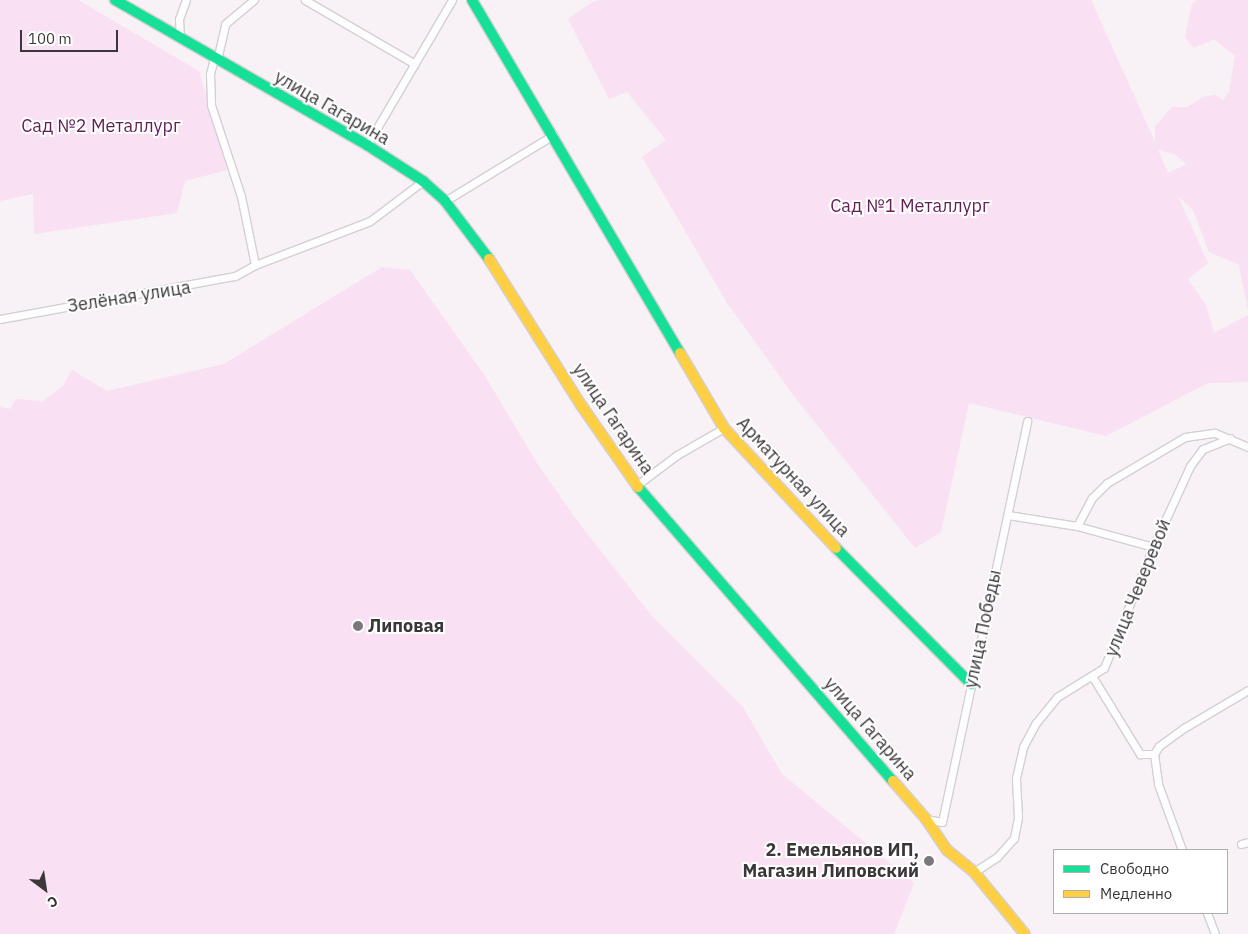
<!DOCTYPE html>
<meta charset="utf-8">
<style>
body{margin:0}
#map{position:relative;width:1248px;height:934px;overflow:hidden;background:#f8f1f6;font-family:"IBM Plex Sans",sans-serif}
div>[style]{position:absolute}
.green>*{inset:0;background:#f9e0f2}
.roads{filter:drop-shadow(1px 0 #d4cfd3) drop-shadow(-1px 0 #d4cfd3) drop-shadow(0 1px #d4cfd3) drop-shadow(0 -1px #d4cfd3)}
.street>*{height:7px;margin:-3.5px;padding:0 3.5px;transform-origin:3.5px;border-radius:3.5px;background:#fefdfe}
.fast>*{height:10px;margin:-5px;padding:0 5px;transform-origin:5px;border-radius:5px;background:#16e098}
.slow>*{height:10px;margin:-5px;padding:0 5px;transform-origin:5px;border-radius:5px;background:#ffcf43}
.dots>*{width:14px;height:14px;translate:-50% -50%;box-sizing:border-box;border:2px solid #fff;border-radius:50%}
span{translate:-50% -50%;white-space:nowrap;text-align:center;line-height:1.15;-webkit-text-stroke:4px #fff;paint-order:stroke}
.street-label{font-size:18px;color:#3a3639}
.park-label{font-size:18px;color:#611f53}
.poi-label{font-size:18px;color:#3a3639;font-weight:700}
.left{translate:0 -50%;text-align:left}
.right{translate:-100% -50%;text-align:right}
.legend{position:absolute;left:1053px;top:849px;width:175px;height:65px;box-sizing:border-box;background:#fff;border:1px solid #b0afb0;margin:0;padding:6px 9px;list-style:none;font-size:15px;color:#3a3639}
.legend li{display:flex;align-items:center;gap:10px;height:25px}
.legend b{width:25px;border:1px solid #b0afb0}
.north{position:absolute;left:20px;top:864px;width:50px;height:50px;-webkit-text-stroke:4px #fff;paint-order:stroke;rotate:149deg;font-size:14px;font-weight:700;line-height:20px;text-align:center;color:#3a3639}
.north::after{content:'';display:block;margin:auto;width:18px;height:22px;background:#3a3639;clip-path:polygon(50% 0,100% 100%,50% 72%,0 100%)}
.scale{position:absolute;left:20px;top:30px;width:98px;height:22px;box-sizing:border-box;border:2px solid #3a3639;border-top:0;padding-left:6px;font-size:15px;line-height:18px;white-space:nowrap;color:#3a3639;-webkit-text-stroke:4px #fff;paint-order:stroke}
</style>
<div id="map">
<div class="green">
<div style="clip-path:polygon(0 0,78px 0,199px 71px,227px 170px,185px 181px,177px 213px,34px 234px,33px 194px,0 201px)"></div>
<div style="clip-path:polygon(evenodd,605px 0,1091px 0,1155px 142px,1155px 126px,1172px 107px,1187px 107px,1203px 97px,1215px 95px,1223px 100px,1229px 92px,1235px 56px,1214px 39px,1194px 48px,1185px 37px,1192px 4px,1197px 0,1248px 0,1248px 311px,1239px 265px,1209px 252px,1193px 210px,1178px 196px,1208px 263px,1188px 279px,1206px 305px,1214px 333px,1248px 315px,1248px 382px,1208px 383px,1106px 436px,969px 403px,941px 532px,915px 548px,794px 396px,727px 303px,642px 157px,666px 140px,627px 92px,609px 99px,568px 19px,594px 1px,605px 0,1158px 150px,1174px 154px,1187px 164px,1168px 173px,1158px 150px)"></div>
<div style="clip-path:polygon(382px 267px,410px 270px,485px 376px,537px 463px,578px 522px,652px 616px,743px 707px,782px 774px,914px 883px,894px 934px,0 934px,0 407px,10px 409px,16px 399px,43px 401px,62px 387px,72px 370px,107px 391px,224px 364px)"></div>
</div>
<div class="roads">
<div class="street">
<div style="left:305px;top:0;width:127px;rotate:30.2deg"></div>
<div style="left:180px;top:38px;width:19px;rotate:-93deg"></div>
<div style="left:179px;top:19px;width:20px;rotate:-70deg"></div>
<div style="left:214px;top:58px;width:16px;rotate:104deg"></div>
<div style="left:210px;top:74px;width:31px;rotate:88deg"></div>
<div style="left:211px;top:105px;width:96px;rotate:71.8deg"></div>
<div style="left:241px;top:196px;width:70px;rotate:78.5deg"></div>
<div style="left:217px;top:60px;width:37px;rotate:-77deg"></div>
<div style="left:225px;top:24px;width:38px;rotate:-40deg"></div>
<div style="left:367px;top:145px;width:168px;rotate:-59.6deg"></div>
<div style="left:445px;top:201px;width:127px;rotate:-31.4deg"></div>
<div style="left:0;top:319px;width:239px;rotate:-10.4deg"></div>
<div style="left:235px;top:276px;width:23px;rotate:-29deg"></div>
<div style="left:255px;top:265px;width:123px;rotate:-20.9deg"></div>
<div style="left:370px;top:221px;width:66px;rotate:-37deg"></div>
<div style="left:637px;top:485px;width:50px;rotate:-36.9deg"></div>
<div style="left:677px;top:455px;width:54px;rotate:-29.9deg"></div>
<div style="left:1008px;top:515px;width:70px;rotate:9.1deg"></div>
<div style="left:1077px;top:526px;width:79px;rotate:15.4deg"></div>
<div style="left:1077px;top:526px;width:32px;rotate:-62deg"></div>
<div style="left:1092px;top:498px;width:21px;rotate:-45deg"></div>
<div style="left:1107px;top:483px;width:91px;rotate:-30.5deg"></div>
<div style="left:1185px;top:437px;width:30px;rotate:-8deg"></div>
<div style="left:1215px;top:433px;width:36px;rotate:23deg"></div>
<div style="left:1092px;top:676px;width:92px;rotate:58.4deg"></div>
<div style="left:1140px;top:754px;width:14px"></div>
<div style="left:1154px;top:754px;width:30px;rotate:82deg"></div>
<div style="left:1158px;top:784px;width:70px;rotate:70deg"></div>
<div style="left:1154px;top:754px;width:9px;rotate:-58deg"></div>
<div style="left:1159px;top:746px;width:31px;rotate:-36deg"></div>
<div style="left:1184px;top:728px;width:74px;rotate:-30.7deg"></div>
<div style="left:926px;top:819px;width:16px;rotate:11deg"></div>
<div style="left:942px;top:822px;width:410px;rotate:-78deg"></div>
<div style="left:1241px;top:844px;width:7px;rotate:-16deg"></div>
<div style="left:974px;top:872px;width:27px;rotate:-33deg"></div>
<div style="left:997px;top:857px;width:25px;rotate:-48deg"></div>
<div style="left:1014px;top:838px;width:21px;rotate:-79deg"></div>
<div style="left:1018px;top:817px;width:39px;rotate:-93deg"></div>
<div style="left:1016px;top:778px;width:32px;rotate:-77deg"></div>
<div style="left:1023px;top:747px;width:27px;rotate:-62deg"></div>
<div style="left:1036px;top:723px;width:33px;rotate:-51deg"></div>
<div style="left:1057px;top:697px;width:55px;rotate:-31.7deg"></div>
<div style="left:1104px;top:668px;width:131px;rotate:-68deg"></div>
<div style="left:1153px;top:547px;width:89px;rotate:-65.4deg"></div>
<div style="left:1190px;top:466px;width:21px;rotate:-53deg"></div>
<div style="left:1203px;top:449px;width:29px;rotate:-22deg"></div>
<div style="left:1207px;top:913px;width:22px;rotate:69deg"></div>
</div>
<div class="fast">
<div style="left:115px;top:0;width:291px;rotate:29.9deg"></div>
<div style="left:367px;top:145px;width:67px;rotate:32.7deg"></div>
<div style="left:423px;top:181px;width:30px;rotate:42deg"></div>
<div style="left:445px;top:201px;width:73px;rotate:52.8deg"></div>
<div style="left:472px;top:0;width:410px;rotate:59.5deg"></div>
<div style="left:638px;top:487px;width:389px;rotate:49.1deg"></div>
<div style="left:836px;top:548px;width:192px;rotate:45.2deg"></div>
</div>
<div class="slow">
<div style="left:489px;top:259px;width:173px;rotate:57.8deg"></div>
<div style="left:581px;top:405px;width:100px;rotate:55.2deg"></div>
<div style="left:680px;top:353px;width:87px;rotate:59.6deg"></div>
<div style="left:724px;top:428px;width:164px;rotate:47deg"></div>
<div style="left:893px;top:781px;width:50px;rotate:49deg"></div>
<div style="left:926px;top:819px;width:37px;rotate:56deg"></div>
<div style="left:947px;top:850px;width:35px;rotate:39deg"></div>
<div style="left:974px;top:872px;width:80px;rotate:50.6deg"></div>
</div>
</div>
<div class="dots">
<div style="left:358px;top:626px;background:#7c777b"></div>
<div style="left:929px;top:861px;background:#7c777b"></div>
</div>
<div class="street-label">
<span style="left:332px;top:108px;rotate:30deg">улица Гагарина</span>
<span style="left:129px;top:297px;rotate:-9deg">Зелёная улица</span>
<span style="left:613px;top:419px;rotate:56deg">улица Гагарина</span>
<span style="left:793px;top:477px;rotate:47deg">Арматурная улица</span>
<span style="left:1138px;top:588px;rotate:-68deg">улица Чеверевой</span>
<span style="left:983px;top:629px;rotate:-78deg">улица Победы</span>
<span style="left:870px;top:729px;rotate:49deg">улица Гагарина</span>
</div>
<div class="park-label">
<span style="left:101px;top:126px">Сад №2 Металлург</span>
<span style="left:910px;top:206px">Сад №1 Металлург</span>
</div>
<div class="poi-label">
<span class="left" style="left:368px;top:626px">Липовая</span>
<span class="right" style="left:919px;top:861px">2. Емельянов ИП,<br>Магазин Липовский</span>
</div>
<ul class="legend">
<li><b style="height:6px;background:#16e098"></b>Свободно</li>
<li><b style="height:6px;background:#ffcf43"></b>Медленно</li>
</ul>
<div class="north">С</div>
<div class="scale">100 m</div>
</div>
